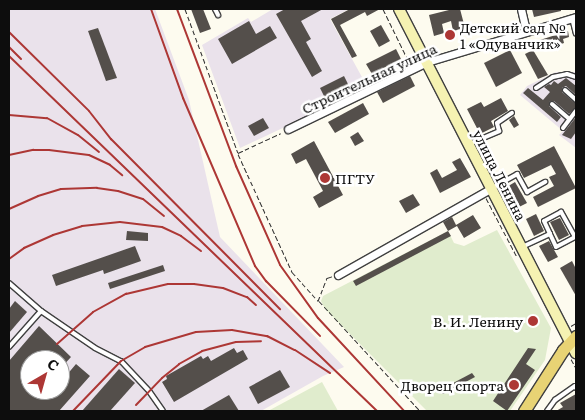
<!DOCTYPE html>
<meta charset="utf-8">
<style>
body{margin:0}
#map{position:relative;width:585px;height:420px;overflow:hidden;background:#fdfbef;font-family:Literata,serif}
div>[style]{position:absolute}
.industrial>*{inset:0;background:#eae2eb}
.pitch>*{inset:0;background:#e0eccd}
.building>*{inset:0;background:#544f4b}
.path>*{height:1px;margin-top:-0.5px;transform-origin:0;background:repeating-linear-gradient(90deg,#2f2f2f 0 5px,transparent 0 7.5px)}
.roads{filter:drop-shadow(1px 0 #404040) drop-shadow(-1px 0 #404040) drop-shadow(0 1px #404040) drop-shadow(0 -1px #404040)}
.lane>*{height:4px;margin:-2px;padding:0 2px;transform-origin:2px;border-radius:2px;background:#fff}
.street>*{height:7px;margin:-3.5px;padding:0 3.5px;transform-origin:3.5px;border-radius:3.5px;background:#fff}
.secondary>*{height:10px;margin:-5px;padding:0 5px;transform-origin:5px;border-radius:5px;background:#f5f2b2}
.primary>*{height:11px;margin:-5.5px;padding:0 5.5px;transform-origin:5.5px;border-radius:5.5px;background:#e8d374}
.rail>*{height:2px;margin:-1px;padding:0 1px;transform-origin:1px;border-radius:1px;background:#ad3735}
.dots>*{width:14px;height:14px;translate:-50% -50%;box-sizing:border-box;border:2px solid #fff;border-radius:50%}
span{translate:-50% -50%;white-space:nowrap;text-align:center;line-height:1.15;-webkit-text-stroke:5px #fff;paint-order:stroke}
.poi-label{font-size:14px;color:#0d0d0d}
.left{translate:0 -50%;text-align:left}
.right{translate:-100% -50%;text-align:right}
.street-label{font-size:14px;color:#0d0d0d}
.frame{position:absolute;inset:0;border:10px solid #0d0d0d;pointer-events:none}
.north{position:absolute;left:20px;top:350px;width:50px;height:50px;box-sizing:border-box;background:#fff;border:1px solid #9e9e9e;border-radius:50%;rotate:38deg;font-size:14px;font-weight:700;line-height:20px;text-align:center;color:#0d0d0d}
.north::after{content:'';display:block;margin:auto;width:18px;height:22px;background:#ad3735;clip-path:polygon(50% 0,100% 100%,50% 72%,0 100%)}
</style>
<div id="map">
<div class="industrial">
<div style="clip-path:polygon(evenodd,9px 9px,155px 9px,189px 100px,220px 237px,344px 367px,323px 376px,261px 411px,9px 411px,9px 9px,30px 360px,60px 360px,60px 390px,30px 390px,30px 360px)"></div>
<div style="clip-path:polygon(273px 9px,349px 9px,330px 19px,368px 88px,240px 148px,202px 45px,248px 18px,251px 22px)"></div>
<div style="clip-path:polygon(556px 72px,576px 72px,576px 148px,559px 135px,563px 131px,520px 95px,527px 86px)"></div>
</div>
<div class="pitch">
<div style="clip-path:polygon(497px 230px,551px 328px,545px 360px,510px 411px,427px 411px,325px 309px,321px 301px,323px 296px,448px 231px,454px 243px,464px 246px)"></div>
<div style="clip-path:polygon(322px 382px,338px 411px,268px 411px)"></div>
</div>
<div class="building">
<div style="clip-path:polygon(191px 9px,203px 9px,211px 29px,200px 33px)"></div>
<div style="clip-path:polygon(285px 9px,323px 9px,301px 21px,311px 39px,306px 42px,322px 71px,312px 77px,276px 14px)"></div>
<div style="clip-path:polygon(350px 9px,380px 9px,367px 16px,365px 12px,340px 25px,357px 56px,352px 58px,331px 19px)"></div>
<div style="clip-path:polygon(453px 9px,460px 9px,465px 28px,453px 31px,451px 21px,442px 24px,444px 33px,434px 36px,429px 15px)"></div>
<div style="clip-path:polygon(532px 9px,561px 9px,561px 11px,534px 17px)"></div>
<div style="clip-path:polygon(249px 21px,256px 34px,270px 26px,277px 38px,232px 64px,218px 39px)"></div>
<div style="clip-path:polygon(381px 25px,390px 41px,379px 47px,370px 31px)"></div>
<div style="clip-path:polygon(98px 28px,117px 78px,106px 81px,88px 31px)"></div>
<div style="clip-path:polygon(568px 31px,569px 37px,563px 39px,564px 43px,552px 47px,551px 44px,542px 46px,540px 40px)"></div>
<div style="clip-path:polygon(396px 49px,401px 59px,372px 74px,366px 64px)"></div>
<div style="clip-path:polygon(510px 50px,522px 73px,496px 87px,484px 63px)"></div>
<div style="clip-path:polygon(533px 50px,548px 75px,538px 79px,525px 54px)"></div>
<div style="clip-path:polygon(344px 76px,349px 86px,325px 98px,320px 88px)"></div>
<div style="clip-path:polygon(410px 76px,415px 86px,383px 103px,377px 92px)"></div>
<div style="clip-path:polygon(566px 78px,576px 86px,576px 95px,566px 86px,562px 88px,562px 92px,576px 104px,576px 107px,569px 114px,554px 101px,550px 101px,549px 106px,561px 117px,557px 122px,523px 93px,528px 88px,543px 100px,550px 92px,544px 87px,549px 84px,551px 85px,554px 81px,558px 84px)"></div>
<div style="clip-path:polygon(501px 98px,508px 111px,491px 121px,494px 127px,480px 134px,467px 109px,481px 102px,484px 107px)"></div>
<div style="clip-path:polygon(363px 103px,369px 114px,335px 133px,328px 122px)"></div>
<div style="clip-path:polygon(514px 116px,519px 125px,514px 128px,509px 120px)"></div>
<div style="clip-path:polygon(576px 117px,576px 132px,571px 139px,562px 135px)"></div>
<div style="clip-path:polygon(263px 118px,269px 128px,254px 136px,248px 126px)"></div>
<div style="clip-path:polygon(358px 132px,364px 141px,355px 146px,350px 137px)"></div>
<div style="clip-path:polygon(314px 141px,343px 195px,319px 208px,313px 197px,323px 191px,306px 159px,296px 164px,291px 154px)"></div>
<div style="clip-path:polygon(554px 146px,576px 188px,538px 207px,533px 197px,554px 186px,549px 177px,556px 174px,551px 165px,524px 178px,517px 165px)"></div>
<div style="clip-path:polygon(460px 158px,471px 177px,440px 193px,430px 173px,437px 169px,442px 178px,457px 170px,452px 162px)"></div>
<div style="clip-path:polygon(515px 182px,527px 203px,517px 208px,505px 188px)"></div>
<div style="clip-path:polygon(413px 194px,420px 205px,406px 213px,399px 201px)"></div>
<div style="clip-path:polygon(536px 214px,544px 231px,534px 236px,526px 219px)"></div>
<div style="clip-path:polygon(473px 215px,481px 228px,464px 238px,457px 226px,448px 231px,443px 222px,452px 217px,456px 225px)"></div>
<div style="clip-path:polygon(560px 218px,569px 235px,559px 240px,550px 222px)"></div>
<div style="clip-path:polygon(127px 231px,148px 233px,148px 241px,126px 240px)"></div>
<div style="clip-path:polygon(448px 231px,451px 236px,356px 286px,353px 281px)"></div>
<div style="clip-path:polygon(549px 241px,558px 257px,548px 262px,539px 246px)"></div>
<div style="clip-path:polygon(135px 246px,141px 261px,104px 274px,103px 270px,56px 286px,52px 275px)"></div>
<div style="clip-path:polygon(572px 261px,576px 269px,576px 296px,560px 268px)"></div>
<div style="clip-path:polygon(163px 265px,165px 271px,110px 289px,108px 283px)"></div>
<div style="clip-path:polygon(15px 301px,27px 312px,9px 333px,9px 309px)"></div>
<div style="clip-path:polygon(39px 326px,71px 357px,60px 369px,60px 360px,30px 360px,30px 390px,60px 390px,60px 383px,76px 364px,90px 376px,59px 411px,9px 411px,9px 361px)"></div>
<div style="clip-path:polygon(234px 348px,237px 353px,243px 350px,248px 359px,174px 402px,162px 382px,167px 379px,166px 376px,201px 356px,203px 359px,208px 356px,211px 361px)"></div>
<div style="clip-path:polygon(528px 348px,536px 349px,526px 364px,535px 370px,507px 411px,493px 401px)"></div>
<div style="clip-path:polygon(119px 369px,135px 383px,110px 411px,82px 411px)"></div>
<div style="clip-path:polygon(280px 370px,290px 387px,258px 404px,249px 387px)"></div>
<div style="clip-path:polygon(472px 373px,475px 377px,443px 394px,440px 390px)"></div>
<div style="clip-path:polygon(576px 394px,576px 411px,556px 411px,563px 407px,560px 403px)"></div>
<div style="clip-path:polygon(229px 395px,239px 411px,201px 411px)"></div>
</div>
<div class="path">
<div style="left:185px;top:9px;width:153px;rotate:69.8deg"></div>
<div style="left:238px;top:153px;width:47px;rotate:-24.9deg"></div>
<div style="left:383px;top:9px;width:59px;rotate:63.9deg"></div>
<div style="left:238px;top:154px;width:130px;rotate:65.4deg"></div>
<div style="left:292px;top:272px;width:39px;rotate:48deg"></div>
<div style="left:318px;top:301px;width:25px;rotate:-69deg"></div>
<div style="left:327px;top:278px;width:6px;rotate:-18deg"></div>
<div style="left:486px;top:198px;width:67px;rotate:62.3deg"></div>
<div style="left:319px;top:301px;width:149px;rotate:47.4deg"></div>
<div style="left:571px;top:326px;width:6px;rotate:-31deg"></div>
<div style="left:571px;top:359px;width:10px;rotate:61deg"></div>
</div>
<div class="roads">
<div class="lane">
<div style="left:215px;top:9px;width:7px;rotate:63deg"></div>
<div style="left:572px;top:18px;width:16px;rotate:76deg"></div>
<div style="left:536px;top:88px;width:20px;rotate:-33deg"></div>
<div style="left:553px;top:77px;width:14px;rotate:-12deg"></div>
<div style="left:567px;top:74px;width:9px;rotate:18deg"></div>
<div style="left:565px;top:90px;width:15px;rotate:42deg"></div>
<div style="left:552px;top:104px;width:23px;rotate:41deg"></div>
<div style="left:563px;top:128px;width:21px;rotate:-53deg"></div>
<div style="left:469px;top:144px;width:33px;rotate:-23deg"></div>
<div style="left:499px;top:131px;width:8px;rotate:-104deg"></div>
<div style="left:497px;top:123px;width:18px;rotate:-34deg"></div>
<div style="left:492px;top:188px;width:29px;rotate:-29deg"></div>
<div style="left:517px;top:174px;width:21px;rotate:61deg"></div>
<div style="left:527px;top:192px;width:21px;rotate:-29deg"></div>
<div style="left:522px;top:247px;width:31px;rotate:-25deg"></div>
<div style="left:550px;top:234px;width:14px;rotate:65deg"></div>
<div style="left:556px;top:247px;width:21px;rotate:-28deg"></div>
<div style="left:575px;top:237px;width:29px;rotate:-119deg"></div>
<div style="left:561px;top:212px;width:19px;rotate:152deg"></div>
<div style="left:544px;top:221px;width:14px;rotate:65deg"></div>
<div style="left:9px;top:283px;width:43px;rotate:41.2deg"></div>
<div style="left:41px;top:311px;width:65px;rotate:34.4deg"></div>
<div style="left:95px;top:348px;width:29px;rotate:27deg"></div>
<div style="left:121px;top:361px;width:41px;rotate:47deg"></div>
<div style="left:149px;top:391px;width:24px;rotate:55deg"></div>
<div style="left:9px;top:347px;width:48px;rotate:-48.4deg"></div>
<div style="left:547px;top:411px;width:14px;rotate:-54deg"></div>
<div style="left:555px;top:400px;width:24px;rotate:-35deg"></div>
<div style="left:575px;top:386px;width:2px;rotate:63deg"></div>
</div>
<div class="street">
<div style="left:521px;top:9px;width:23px;rotate:77deg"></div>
<div style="left:288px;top:129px;width:154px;rotate:-25.7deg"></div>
<div style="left:427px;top:62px;width:156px;rotate:-16.8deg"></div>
<div style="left:338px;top:275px;width:177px;rotate:-29.5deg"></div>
</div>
<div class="secondary">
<div style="left:399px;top:9px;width:387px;rotate:62.8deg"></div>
</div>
<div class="primary">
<div style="left:524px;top:411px;width:72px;rotate:-57.4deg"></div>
<div style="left:563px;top:350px;width:19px;rotate:-47deg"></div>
</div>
</div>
<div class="rail">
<div style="left:151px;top:9px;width:95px;rotate:70.2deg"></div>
<div style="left:183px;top:98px;width:183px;rotate:66.8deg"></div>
<div style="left:255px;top:266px;width:19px;rotate:54deg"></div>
<div style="left:266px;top:281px;width:77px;rotate:45.5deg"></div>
<div style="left:177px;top:9px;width:168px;rotate:69.4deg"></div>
<div style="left:236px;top:166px;width:108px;rotate:66deg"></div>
<div style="left:280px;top:265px;width:65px;rotate:54.4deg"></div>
<div style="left:318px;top:318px;width:127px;rotate:47.2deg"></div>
<div style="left:9px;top:32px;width:112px;rotate:44.6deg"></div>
<div style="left:89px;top:111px;width:36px;rotate:52deg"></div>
<div style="left:111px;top:139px;width:240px;rotate:45.2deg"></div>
<div style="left:9px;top:47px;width:17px;rotate:45deg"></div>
<div style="left:9px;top:56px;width:511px;rotate:43.97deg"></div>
<div style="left:9px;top:115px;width:38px;rotate:5deg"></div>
<div style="left:47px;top:118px;width:35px;rotate:29deg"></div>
<div style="left:78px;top:135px;width:27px;rotate:39deg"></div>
<div style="left:9px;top:155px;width:25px;rotate:-12deg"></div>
<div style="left:33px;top:150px;width:16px"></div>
<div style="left:49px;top:150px;width:40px;rotate:7.1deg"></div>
<div style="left:89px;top:155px;width:23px;rotate:25deg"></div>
<div style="left:110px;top:165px;width:16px;rotate:40deg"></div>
<div style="left:9px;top:209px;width:32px;rotate:-24deg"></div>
<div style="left:38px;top:196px;width:24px;rotate:-17deg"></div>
<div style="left:61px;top:189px;width:36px;rotate:-2deg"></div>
<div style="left:97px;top:188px;width:21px;rotate:8deg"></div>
<div style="left:118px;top:191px;width:26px;rotate:18deg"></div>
<div style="left:143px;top:199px;width:27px;rotate:39deg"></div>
<div style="left:9px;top:259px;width:19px;rotate:-36deg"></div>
<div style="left:24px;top:248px;width:32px;rotate:-24deg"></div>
<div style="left:53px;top:235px;width:30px;rotate:-17deg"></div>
<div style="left:82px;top:226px;width:38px;rotate:-6deg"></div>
<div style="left:120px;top:222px;width:42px;rotate:6.8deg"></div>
<div style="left:162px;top:227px;width:21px;rotate:25deg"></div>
<div style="left:181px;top:236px;width:25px;rotate:37deg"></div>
<div style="left:57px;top:344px;width:48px;rotate:-41.6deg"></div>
<div style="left:93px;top:312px;width:38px;rotate:-29deg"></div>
<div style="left:126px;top:294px;width:43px;rotate:-13.4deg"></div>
<div style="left:168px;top:284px;width:26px"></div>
<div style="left:194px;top:284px;width:29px;rotate:8deg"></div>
<div style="left:223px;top:288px;width:26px;rotate:21deg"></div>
<div style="left:247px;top:297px;width:12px;rotate:42deg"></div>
<div style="left:136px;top:405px;width:37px;rotate:-46deg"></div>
<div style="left:162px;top:378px;width:22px;rotate:-39deg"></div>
<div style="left:179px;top:364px;width:26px;rotate:-29deg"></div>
<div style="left:202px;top:351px;width:35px;rotate:-15deg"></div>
<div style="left:236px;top:342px;width:25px;rotate:-2deg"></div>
<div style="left:73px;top:411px;width:69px;rotate:-46.2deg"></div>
<div style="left:121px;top:361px;width:28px;rotate:-30deg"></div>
<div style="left:145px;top:347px;width:53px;rotate:-16.4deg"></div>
<div style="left:196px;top:332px;width:36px;rotate:-3deg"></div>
<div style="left:232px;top:330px;width:36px;rotate:10deg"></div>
<div style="left:267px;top:336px;width:31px;rotate:27deg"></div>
<div style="left:295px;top:350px;width:42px;rotate:33.3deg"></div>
</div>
<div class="dots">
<div style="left:450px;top:35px;background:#ad3735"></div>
<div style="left:325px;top:178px;background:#ad3735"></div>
<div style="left:533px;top:321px;background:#ad3735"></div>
<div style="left:514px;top:385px;background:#ad3735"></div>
</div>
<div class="poi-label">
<span class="left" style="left:460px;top:35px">Детский сад №<br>1 «Одуванчик»</span>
<span class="left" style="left:335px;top:178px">ПГТУ</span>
<span class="right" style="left:523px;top:321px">В. И. Ленину</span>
<span class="right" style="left:504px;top:385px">Дворец спорта</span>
</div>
<div class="street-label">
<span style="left:369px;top:78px;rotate:-25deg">Строительная улица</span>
<span style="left:500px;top:175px;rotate:63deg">улица Ленина</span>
</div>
<div class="frame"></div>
<div class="north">С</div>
</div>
